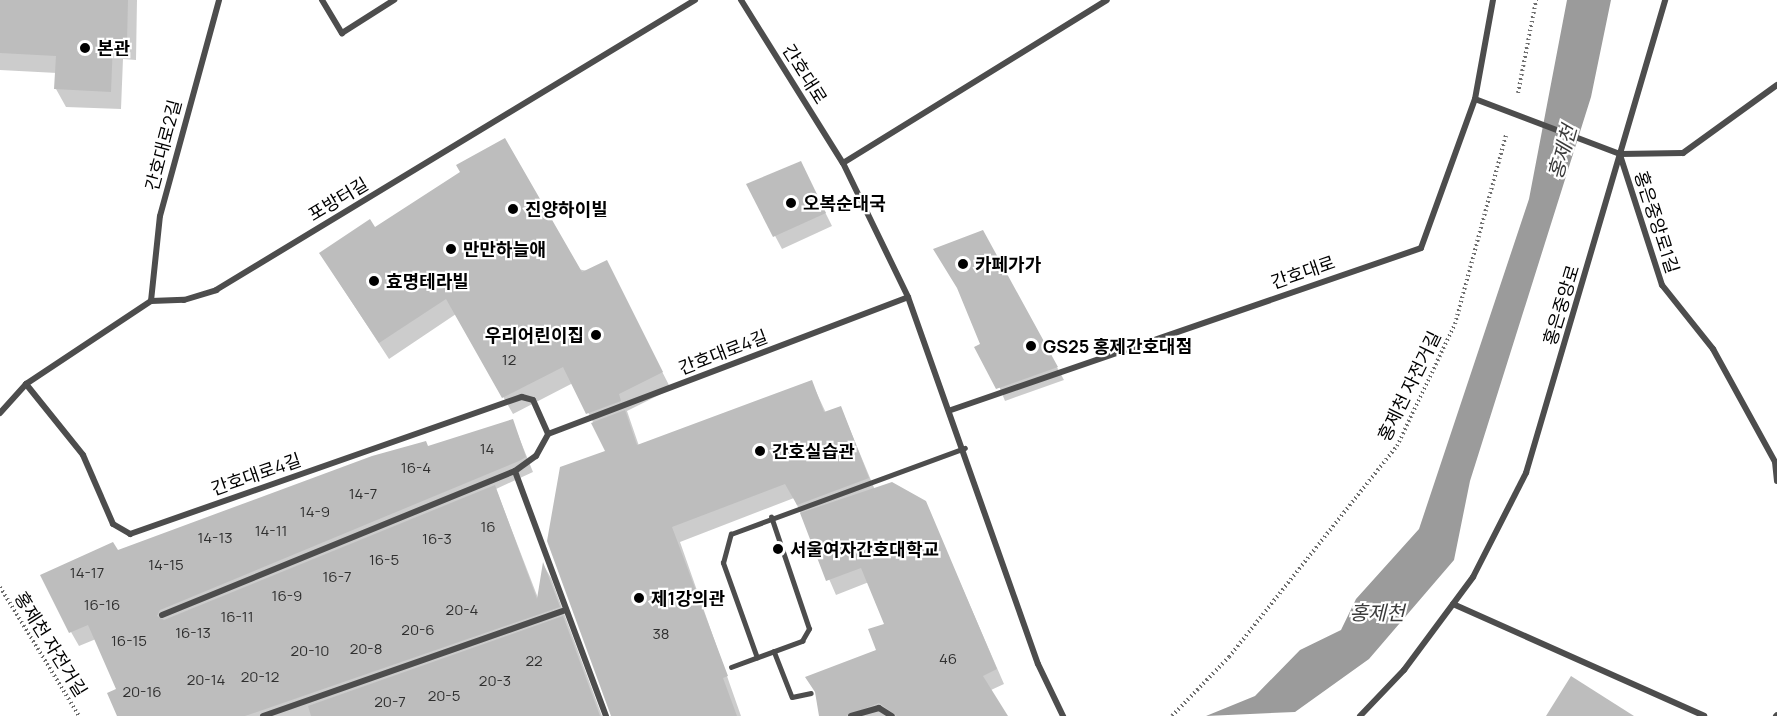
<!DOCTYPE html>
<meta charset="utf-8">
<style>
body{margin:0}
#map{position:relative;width:1777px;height:716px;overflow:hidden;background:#fff;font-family:Manrope,"Noto Sans KR",sans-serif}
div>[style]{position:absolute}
.water>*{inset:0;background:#9b9b9b}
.shadow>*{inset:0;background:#0003}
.building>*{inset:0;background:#bdbdbd}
.path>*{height:4px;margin-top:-2px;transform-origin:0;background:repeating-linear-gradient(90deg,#6f6f6f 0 1.5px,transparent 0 4.5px)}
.service>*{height:4.5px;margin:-2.25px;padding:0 2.25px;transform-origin:2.25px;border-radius:2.25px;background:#4d4d4d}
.minor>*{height:6px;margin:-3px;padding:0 3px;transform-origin:3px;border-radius:3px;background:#4d4d4d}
.dots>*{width:16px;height:16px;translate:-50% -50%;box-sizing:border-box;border:3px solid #fff;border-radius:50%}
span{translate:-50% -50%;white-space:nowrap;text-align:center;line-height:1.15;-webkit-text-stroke:4.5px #fff;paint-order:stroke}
.number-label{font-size:15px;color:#2f2f2f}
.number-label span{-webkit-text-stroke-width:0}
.poi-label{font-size:18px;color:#000;font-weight:700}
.left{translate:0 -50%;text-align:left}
.right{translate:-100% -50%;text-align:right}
.street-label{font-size:18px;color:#000}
.water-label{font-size:20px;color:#3c3c3c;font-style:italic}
</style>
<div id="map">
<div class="water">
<div style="clip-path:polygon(1567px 0,1611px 0,1591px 97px,1470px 481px,1454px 560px,1369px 659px,1295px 712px,1206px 716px,1255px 696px,1300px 650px,1341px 630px,1356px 599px,1419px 529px,1529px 199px)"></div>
</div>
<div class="shadow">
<div style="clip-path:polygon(0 0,137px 0,136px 60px,123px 59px,121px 109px,66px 107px,56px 89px,57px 73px,0 70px)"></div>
<div style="clip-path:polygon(807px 176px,832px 226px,782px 249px,748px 185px)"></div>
<div style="clip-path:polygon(374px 229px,613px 276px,671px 389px,627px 411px,639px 446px,811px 381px,826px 413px,841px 408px,875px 490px,925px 502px,1004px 684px,991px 690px,1006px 716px,821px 716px,816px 693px,878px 651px,886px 625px,869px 582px,836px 595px,794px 498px,680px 542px,741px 716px,612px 716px,607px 452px,594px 424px,573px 383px,513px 414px,456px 314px,389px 359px,331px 270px)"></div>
<div style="clip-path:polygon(990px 245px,1064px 380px,1005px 401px,982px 344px)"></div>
<div style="clip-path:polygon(512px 420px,533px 472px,496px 489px,538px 598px,544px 566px,551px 578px,602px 716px,119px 716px,118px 690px,96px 639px,79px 646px,71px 632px,117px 552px)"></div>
</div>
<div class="building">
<div style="clip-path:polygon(0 0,128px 0,127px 42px,113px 42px,111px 92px,54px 89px,56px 56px,0 53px)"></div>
<div style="clip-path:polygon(505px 138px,582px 272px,607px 260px,663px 372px,619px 394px,621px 401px,586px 414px,563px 367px,502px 398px,446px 299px,379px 343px,319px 253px,370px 219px,375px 227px,460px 172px,456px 165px)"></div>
<div style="clip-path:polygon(801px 161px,826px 213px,773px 237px,746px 184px)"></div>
<div style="clip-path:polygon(983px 230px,1058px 367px,996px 389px,974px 347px,980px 344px,957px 288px,933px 249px)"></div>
<div style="clip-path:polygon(812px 380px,824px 412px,841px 406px,869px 478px,797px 505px,785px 484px,672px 527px,728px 676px,723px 678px,737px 716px,611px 716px,547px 541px,560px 467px,605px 451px,591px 423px,625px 410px,637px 445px)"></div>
<div style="clip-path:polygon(513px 419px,526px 457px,519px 461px,160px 610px,157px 616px,164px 620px,495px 485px,537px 599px,543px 562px,560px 607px,245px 716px,117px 716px,107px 693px,116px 689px,88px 625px,69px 633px,40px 575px,113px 542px,118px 550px,372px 456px,426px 441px,428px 446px)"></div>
<div style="clip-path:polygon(892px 482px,926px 501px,997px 669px,983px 676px,1008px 716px,897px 716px,879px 703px,846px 716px,819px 716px,815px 692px,805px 677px,876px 650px,868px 629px,884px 624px,861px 568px,826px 581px,800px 513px)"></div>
<div style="clip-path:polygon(563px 616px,600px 716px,311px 716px,308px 706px)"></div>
<div style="clip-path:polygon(1571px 676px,1634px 716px,1546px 716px)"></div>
</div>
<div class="path">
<div style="left:1518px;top:93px;width:95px;rotate:-79deg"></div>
<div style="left:0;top:587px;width:151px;rotate:58.5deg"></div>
<div style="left:1172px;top:716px;width:82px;rotate:-46deg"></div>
<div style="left:1229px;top:657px;width:270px;rotate:-51.5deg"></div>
<div style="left:1397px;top:446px;width:135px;rotate:-64.6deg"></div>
<div style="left:1455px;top:324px;width:196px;rotate:-74.9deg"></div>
</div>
<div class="service">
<div style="left:774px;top:651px;width:49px;rotate:68.6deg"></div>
<div style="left:792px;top:697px;width:19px;rotate:-12deg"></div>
<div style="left:757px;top:658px;width:101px;rotate:-109.7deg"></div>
<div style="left:723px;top:563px;width:30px;rotate:-75deg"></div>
<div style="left:731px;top:534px;width:249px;rotate:-20.2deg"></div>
<div style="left:731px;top:667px;width:76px;rotate:-20.1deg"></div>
<div style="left:802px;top:641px;width:14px;rotate:-60deg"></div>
<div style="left:809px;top:629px;width:118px;rotate:-108.7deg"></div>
</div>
<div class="minor">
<div style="left:322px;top:0;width:39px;rotate:59deg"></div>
<div style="left:342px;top:33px;width:62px;rotate:-32.4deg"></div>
<div style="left:741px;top:0;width:192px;rotate:58deg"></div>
<div style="left:843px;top:163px;width:149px;rotate:64.1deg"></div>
<div style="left:908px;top:297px;width:389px;rotate:70.5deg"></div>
<div style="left:1038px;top:664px;width:58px;rotate:64.3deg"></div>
<div style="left:1475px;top:99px;width:155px;rotate:20.8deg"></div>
<div style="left:1620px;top:154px;width:63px;rotate:-0.9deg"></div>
<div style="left:1683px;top:153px;width:116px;rotate:-35.9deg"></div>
<div style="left:1620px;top:155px;width:137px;rotate:72.1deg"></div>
<div style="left:1662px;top:285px;width:82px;rotate:51.4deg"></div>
<div style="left:1713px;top:349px;width:129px;rotate:61.2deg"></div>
<div style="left:1775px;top:462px;width:19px;rotate:84deg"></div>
<div style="left:843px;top:163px;width:310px;rotate:-31.7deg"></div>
<div style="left:151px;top:301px;width:85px;rotate:-84deg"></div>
<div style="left:160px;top:216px;width:224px;rotate:-74.7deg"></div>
<div style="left:26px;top:384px;width:91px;rotate:51.2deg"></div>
<div style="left:83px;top:455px;width:75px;rotate:66.5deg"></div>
<div style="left:113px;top:524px;width:20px;rotate:30deg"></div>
<div style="left:130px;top:534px;width:415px;rotate:-19.3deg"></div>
<div style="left:522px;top:397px;width:11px;rotate:15deg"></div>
<div style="left:533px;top:400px;width:37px;rotate:66deg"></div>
<div style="left:951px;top:410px;width:497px;rotate:-19deg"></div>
<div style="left:1421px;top:248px;width:158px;rotate:-70.1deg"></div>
<div style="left:1475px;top:99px;width:101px;rotate:-79.7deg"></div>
<div style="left:0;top:413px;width:39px;rotate:-48deg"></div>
<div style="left:26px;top:384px;width:150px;rotate:-33.6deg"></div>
<div style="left:151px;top:301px;width:33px;rotate:-2deg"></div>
<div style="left:184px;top:300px;width:34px;rotate:-17deg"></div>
<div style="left:216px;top:290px;width:560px;rotate:-31.19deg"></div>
<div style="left:1453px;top:604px;width:275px;rotate:24deg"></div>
<div style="left:162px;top:615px;width:381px;rotate:-22.2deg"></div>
<div style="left:263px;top:716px;width:321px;rotate:-19.3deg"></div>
<div style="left:606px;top:716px;width:261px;rotate:-110.4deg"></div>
<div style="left:515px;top:471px;width:26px;rotate:-36deg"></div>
<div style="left:536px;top:456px;width:25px;rotate:-61deg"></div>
<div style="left:548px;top:434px;width:385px;rotate:-20.8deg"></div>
<div style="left:851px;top:716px;width:29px;rotate:-16deg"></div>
<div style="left:879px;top:708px;width:15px;rotate:32deg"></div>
<div style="left:1360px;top:716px;width:64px;rotate:-46.3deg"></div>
<div style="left:1404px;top:670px;width:116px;rotate:-53.4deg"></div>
<div style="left:1473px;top:577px;width:117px;rotate:-63deg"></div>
<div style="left:1526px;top:473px;width:493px;rotate:-73.6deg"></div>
<div style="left:1776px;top:716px;width:1px;rotate:-45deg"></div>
</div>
<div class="dots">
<div style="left:85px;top:48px;background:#000"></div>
<div style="left:791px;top:203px;background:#000"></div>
<div style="left:513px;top:209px;background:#000"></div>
<div style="left:451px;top:249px;background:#000"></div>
<div style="left:963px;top:264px;background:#000"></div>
<div style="left:374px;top:281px;background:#000"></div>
<div style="left:596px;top:335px;background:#000"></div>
<div style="left:1031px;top:346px;background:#000"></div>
<div style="left:760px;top:451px;background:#000"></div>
<div style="left:778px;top:549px;background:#000"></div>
<div style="left:639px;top:598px;background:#000"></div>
</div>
<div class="number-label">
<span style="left:509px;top:360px">12</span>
<span style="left:487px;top:449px">14</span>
<span style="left:416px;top:468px">16-4</span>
<span style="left:363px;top:494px">14-7</span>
<span style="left:315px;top:512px">14-9</span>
<span style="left:488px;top:527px">16</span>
<span style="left:271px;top:531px">14-11</span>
<span style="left:215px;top:538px">14-13</span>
<span style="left:437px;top:539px">16-3</span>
<span style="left:384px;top:560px">16-5</span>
<span style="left:166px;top:565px">14-15</span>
<span style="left:87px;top:573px">14-17</span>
<span style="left:337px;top:577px">16-7</span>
<span style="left:287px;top:596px">16-9</span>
<span style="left:102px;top:605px">16-16</span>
<span style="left:462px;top:610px">20-4</span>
<span style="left:237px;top:617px">16-11</span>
<span style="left:418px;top:630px">20-6</span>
<span style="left:193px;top:633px">16-13</span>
<span style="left:661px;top:634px">38</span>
<span style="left:129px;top:641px">16-15</span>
<span style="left:366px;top:649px">20-8</span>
<span style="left:310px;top:651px">20-10</span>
<span style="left:948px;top:659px">46</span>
<span style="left:534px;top:661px">22</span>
<span style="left:260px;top:677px">20-12</span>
<span style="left:206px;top:680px">20-14</span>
<span style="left:495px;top:681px">20-3</span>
<span style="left:142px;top:692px">20-16</span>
<span style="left:444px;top:696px">20-5</span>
<span style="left:390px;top:702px">20-7</span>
</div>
<div class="poi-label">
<span class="left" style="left:97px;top:48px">본관</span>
<span class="left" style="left:803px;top:203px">오복순대국</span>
<span class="left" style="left:525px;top:209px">진양하이빌</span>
<span class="left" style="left:463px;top:249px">만만하늘애</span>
<span class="left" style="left:975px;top:264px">카페가가</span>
<span class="left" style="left:386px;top:281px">효명테라빌</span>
<span class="right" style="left:584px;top:335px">우리어린이집</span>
<span class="left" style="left:1043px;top:346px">GS25 홍제간호대점</span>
<span class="left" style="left:772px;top:451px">간호실습관</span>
<span class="left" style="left:790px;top:549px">서울여자간호대학교</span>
<span class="left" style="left:651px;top:598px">제1강의관</span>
</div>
<div class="street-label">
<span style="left:805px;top:74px;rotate:58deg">간호대로</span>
<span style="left:163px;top:145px;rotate:-75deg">간호대로2길</span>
<span style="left:338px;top:199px;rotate:-31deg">포방터길</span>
<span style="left:1657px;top:222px;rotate:72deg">홍은중앙로1길</span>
<span style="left:1303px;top:272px;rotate:-19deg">간호대로</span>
<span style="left:1561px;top:305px;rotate:-73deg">홍은중앙로</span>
<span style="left:723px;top:352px;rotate:-21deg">간호대로4길</span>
<span style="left:1409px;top:386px;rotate:-64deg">홍제천 자전거길</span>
<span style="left:256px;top:474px;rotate:-19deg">간호대로4길</span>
<span style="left:51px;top:644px;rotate:58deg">홍제천 자전거길</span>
</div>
<div class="water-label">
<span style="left:1562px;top:152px;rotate:-74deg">홍제천</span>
<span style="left:1377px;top:612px">홍제천</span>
</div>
</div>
